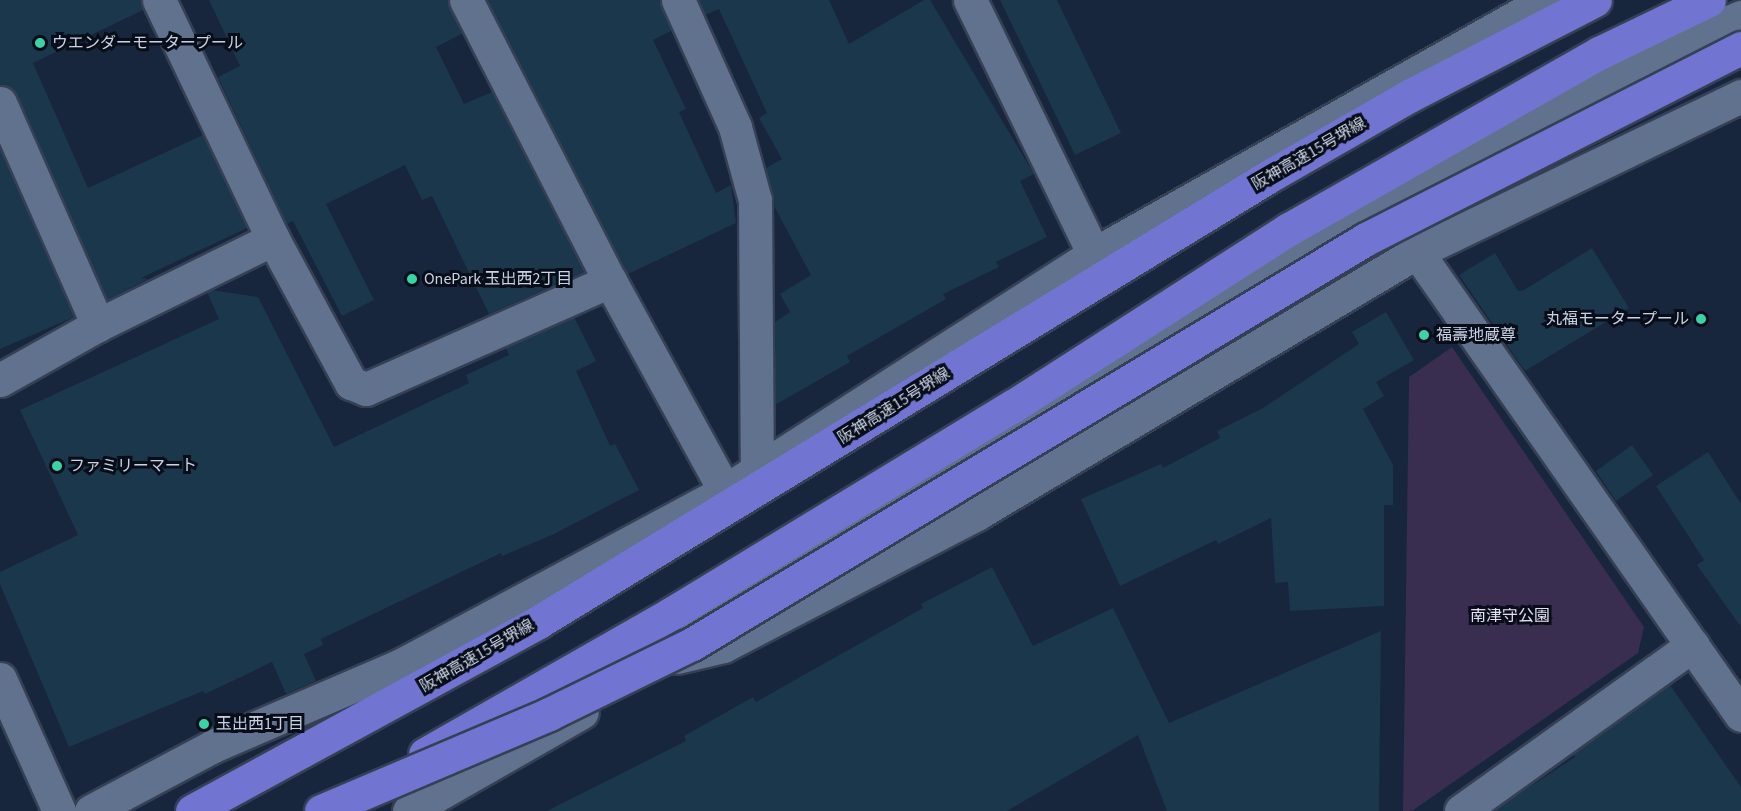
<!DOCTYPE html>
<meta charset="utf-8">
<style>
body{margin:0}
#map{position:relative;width:1741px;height:811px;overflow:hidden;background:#17253d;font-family:"Source Sans 3","Noto Sans JP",sans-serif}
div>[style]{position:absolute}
.green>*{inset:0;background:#392d50}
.building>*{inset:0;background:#1b374c}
.roads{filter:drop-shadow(2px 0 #364055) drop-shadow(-2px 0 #364055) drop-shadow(0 2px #364055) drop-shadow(0 -2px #364055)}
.minor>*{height:33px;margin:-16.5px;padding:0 16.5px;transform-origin:16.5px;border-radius:16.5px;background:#61728f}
.highway>*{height:33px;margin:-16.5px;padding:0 16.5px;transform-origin:16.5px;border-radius:16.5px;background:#7175d1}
.bridges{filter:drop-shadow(2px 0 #364055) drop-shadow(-2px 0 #364055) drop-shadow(0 2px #364055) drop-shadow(0 -2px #364055)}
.highway-bridge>*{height:33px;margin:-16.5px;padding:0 16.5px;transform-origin:16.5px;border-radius:16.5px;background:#7175d1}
.dots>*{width:16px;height:16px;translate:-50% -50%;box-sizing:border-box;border:3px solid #080e19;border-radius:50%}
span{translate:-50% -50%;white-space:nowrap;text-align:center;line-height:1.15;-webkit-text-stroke:6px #080e19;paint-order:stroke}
.poi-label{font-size:16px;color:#c9d2e3}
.left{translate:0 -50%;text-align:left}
.right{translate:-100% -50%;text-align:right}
.street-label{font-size:16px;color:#c9d2e3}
.park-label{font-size:16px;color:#e5e0f2}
</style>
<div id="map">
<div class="green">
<div style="clip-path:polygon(1452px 347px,1644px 627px,1638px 653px,1412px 811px,1403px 811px,1409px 377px)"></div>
</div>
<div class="building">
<div style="clip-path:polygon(0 0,141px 0,143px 10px,33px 63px,88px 188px,203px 135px,247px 228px,141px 278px,148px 279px,107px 300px,17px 95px,11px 88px,0 85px)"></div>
<div style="clip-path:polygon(209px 0,447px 0,462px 34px,436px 47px,464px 104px,492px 92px,584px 272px,489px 314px,432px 196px,422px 200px,405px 165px,326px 204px,374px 300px,342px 316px,293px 221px,287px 224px,218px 77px,240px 66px)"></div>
<div style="clip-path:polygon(487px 0,660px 0,671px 31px,653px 40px,686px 109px,679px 112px,716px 193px,731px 185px,736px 223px,628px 274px)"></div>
<div style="clip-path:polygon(699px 0,829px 0,849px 44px,924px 0,930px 0,1034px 174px,1020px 181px,1047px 237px,996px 262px,999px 267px,943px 294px,946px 299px,847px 356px,850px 362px,775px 405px,775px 322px,790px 312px,780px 294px,811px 275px,774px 206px,766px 168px,782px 159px,759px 118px,767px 113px,719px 9px,705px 15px)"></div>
<div style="clip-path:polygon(1000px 0,1057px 0,1121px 133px,1075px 155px)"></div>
<div style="clip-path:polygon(0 149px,74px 317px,0 349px)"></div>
<div style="clip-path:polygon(1592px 248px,1629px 308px,1525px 371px,1459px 275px,1495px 253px,1518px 291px,1524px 290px)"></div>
<div style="clip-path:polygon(212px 290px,258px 297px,334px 447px,469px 383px,466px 375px,509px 355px,506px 348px,574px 317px,596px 361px,576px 371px,610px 446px,615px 444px,639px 490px,552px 535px,502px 556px,501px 553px,321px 639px,323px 645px,304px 654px,316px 681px,286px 694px,272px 662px,205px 694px,203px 691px,69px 747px,0 584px,0 572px,78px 535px,20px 410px,219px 319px,207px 292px)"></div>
<div style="clip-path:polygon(1386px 312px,1414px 360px,1376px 382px,1384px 396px,1363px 409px,1393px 465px,1393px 505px,1384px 505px,1384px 606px,1290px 611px,1288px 582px,1275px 583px,1271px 518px,1218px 544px,1216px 540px,1120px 586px,1081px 499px,1161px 464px,1163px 468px,1220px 438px,1217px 431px,1263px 408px,1359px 344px,1352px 332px)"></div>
<div style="clip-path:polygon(1632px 445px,1653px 475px,1616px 501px,1596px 471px)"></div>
<div style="clip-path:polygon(1708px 452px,1741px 504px,1741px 627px,1697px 565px,1704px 560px,1656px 486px)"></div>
<div style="clip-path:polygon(992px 567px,1033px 646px,1113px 608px,1169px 723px,1381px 631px,1379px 811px,1167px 811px,1138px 735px,1007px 811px,547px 811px,686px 741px,684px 736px,753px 697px,756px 702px,923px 608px,921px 604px)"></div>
<div style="clip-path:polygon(1670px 685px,1741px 787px,1741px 811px,1493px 811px,1575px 757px,1573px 754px)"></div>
</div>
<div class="roads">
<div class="minor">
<div style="left:159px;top:0;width:265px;rotate:64.5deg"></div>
<div style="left:273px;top:239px;width:164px;rotate:61.6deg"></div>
<div style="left:351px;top:383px;width:16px;rotate:22deg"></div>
<div style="left:366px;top:389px;width:267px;rotate:-23.9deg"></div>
<div style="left:466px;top:0;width:316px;rotate:62.9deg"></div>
<div style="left:610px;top:281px;width:239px;rotate:61.3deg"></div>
<div style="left:678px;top:0;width:139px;rotate:65.8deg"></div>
<div style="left:735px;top:127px;width:76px;rotate:74.7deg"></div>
<div style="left:755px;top:200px;width:269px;rotate:89.6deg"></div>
<div style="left:970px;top:0;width:283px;rotate:64deg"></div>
<div style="left:0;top:103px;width:243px;rotate:66.2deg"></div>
<div style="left:1417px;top:252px;width:565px;rotate:55.02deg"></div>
<div style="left:0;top:380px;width:112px;rotate:-29.3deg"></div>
<div style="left:98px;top:325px;width:195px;rotate:-26.2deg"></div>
<div style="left:694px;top:637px;width:52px;rotate:-45.8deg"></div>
<div style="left:730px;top:600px;width:755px;rotate:-31.12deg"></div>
<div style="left:1376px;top:210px;width:140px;rotate:-30.4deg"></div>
<div style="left:1497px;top:139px;width:213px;rotate:-27.6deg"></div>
<div style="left:1686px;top:40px;width:60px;rotate:-22.7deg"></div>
<div style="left:677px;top:657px;width:47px;rotate:-13.4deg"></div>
<div style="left:723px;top:646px;width:288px;rotate:-27.5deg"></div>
<div style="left:978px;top:513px;width:511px;rotate:-30.73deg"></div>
<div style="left:1417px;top:252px;width:360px;rotate:-25.7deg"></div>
<div style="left:0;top:679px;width:145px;rotate:65.9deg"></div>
<div style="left:91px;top:811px;width:138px;rotate:-28deg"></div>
<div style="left:213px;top:746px;width:207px;rotate:-23.3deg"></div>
<div style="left:403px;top:664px;width:366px;rotate:-28.2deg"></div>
<div style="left:725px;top:491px;width:439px;rotate:-32.7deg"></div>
<div style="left:1094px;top:254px;width:518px;rotate:-29.33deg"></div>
<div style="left:409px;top:811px;width:199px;rotate:-29.8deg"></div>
<div style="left:1461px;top:811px;width:285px;rotate:-35.6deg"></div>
</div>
<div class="highway">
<div style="left:425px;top:754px;width:284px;rotate:-29.7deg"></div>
<div style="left:672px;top:613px;width:399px;rotate:-31.3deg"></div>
<div style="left:1013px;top:406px;width:328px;rotate:-32.7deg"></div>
<div style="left:1289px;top:229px;width:356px;rotate:-29.6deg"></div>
<div style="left:1599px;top:53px;width:122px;rotate:-25.7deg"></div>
<div style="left:192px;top:811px;width:396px;rotate:-28.6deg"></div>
<div style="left:540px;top:621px;width:859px;rotate:-31.38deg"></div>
<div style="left:1273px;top:174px;width:159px;rotate:-29.8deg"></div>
<div style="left:1411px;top:95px;width:207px;rotate:-27.3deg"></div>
</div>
</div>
<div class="bridges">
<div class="highway-bridge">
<div style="left:321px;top:811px;width:248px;rotate:-23deg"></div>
<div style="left:549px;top:714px;width:159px;rotate:-26.1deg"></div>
<div style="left:692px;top:644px;width:786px;rotate:-31deg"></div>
<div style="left:1366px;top:239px;width:421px;rotate:-27deg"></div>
</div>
</div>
<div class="dots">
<div style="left:40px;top:43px;background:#39d4a5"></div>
<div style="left:412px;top:279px;background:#39d4a5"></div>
<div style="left:1701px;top:319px;background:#39d4a5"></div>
<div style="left:1424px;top:335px;background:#39d4a5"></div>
<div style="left:57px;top:466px;background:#39d4a5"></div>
<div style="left:204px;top:724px;background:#39d4a5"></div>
</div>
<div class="poi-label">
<span class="left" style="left:52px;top:43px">ウエンダーモータープール</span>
<span class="left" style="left:424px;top:279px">OnePark 玉出西2丁目</span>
<span class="right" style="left:1689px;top:319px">丸福モータープール</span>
<span class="left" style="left:1436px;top:335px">福壽地蔵尊</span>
<span class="left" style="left:69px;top:466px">ファミリーマート</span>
<span class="left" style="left:216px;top:724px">玉出西1丁目</span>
</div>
<div class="street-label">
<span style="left:1309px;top:154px;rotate:-30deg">阪神高速15号堺線</span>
<span style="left:894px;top:406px;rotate:-32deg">阪神高速15号堺線</span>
<span style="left:477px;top:656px;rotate:-30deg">阪神高速15号堺線</span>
</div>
<div class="park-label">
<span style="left:1510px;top:616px">南津守公園</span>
</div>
</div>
